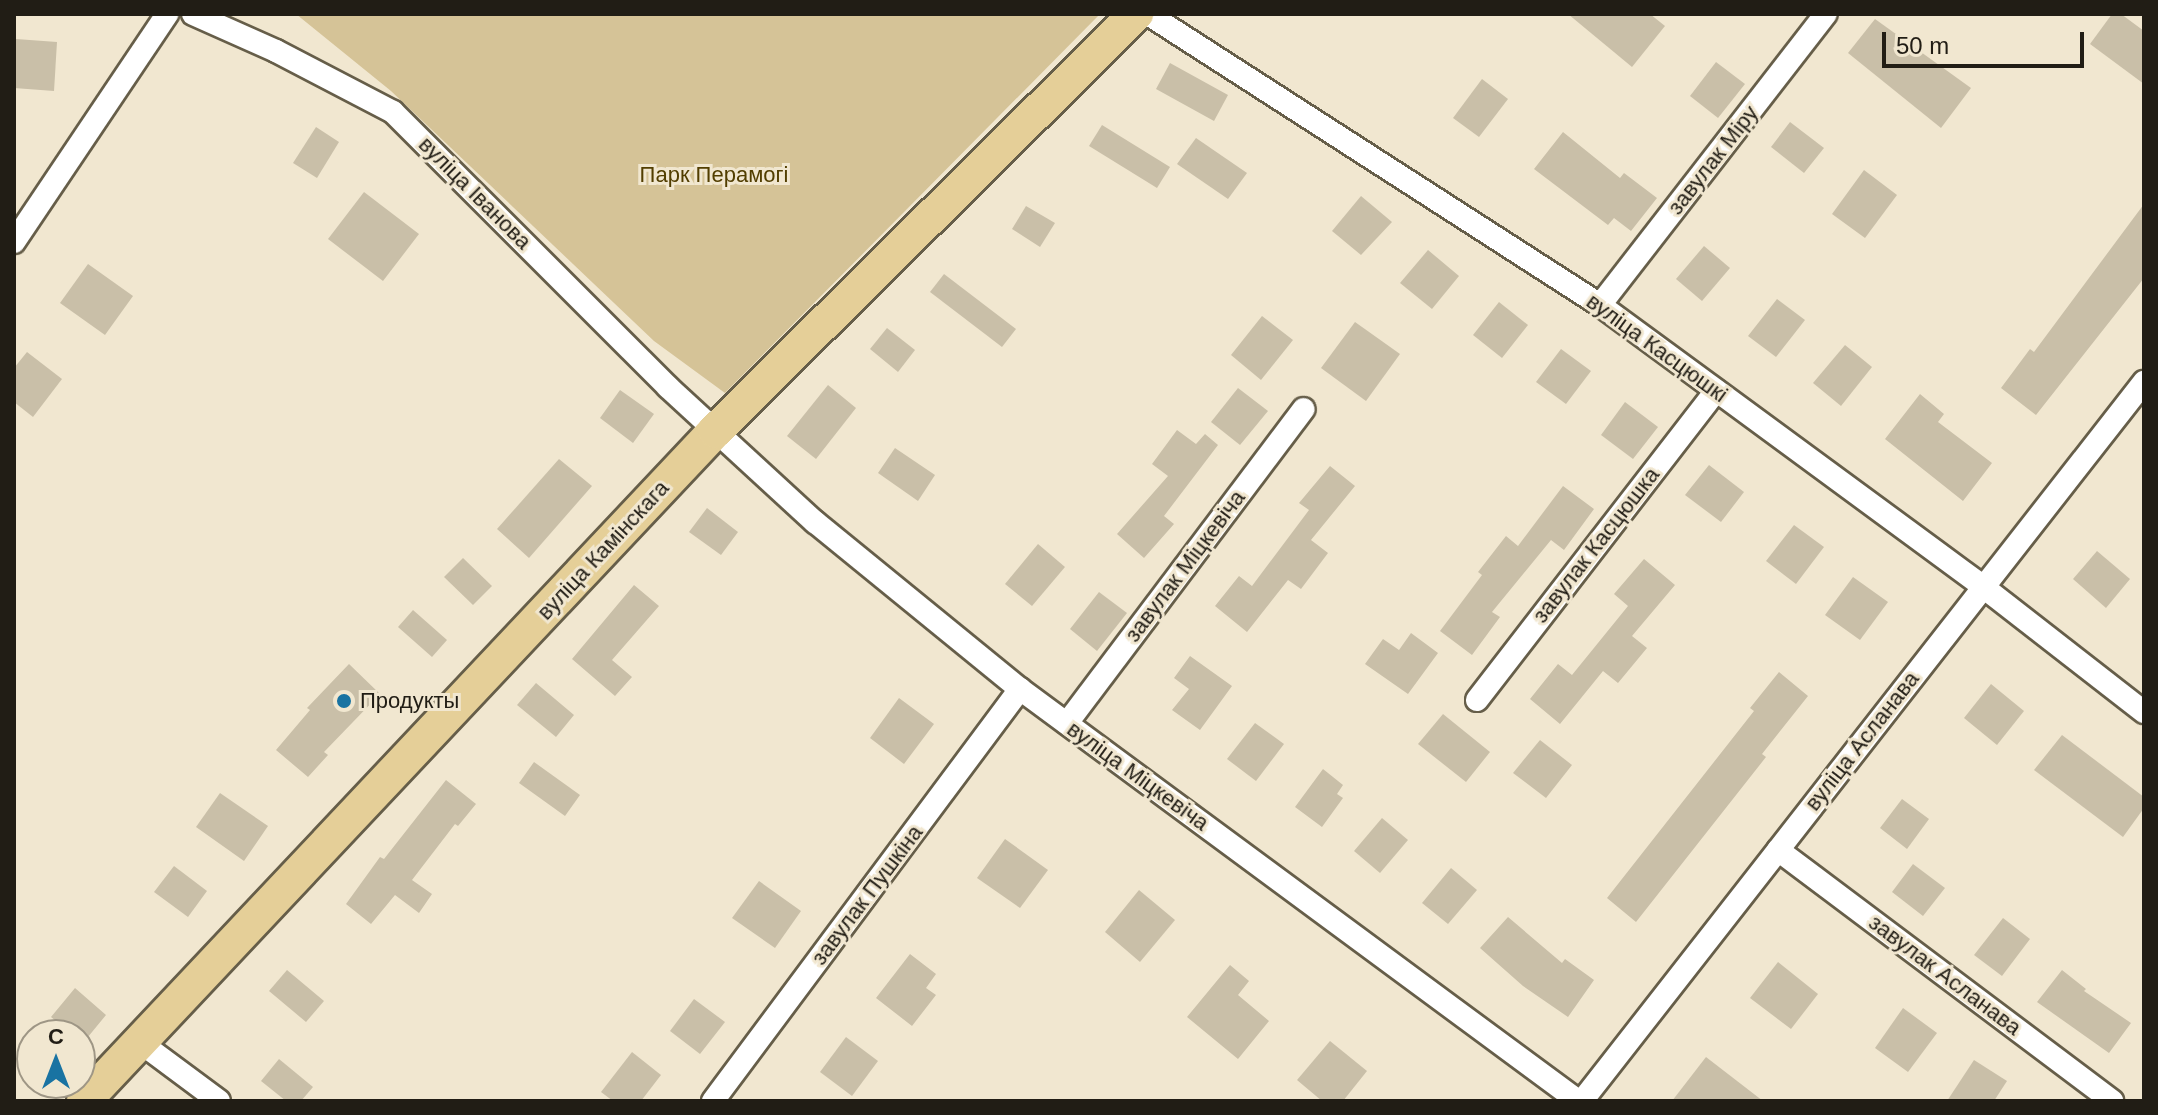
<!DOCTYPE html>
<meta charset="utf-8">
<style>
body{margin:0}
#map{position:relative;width:2158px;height:1115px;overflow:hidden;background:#f1e7d0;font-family:Arial,sans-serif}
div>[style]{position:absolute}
.green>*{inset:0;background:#d5c397}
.building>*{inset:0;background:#c9bfa8}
.roads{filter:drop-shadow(2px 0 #665e49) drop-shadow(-2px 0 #665e49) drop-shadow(0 2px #665e49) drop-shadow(0 -2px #665e49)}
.street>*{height:22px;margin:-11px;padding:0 11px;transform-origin:11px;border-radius:11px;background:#fff}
.primary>*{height:34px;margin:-17px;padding:0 17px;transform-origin:17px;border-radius:17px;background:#e5cf98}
.dots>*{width:22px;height:22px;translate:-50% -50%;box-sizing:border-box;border:4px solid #f1e7d0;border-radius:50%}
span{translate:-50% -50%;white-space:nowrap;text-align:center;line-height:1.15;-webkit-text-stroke:6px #f1e7d0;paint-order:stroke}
.street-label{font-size:22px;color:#211d15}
.park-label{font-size:22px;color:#523e00}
.poi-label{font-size:22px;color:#211d15}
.left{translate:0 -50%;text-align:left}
.frame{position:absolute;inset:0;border:16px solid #211d15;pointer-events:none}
.north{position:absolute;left:16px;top:1019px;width:80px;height:80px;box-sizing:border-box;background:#f1e7d0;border:2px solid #9e9685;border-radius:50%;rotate:0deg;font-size:22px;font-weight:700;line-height:32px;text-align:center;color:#211d15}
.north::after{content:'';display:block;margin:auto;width:28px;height:36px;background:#1973a2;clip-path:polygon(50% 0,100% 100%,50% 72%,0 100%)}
.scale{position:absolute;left:1882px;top:32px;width:202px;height:36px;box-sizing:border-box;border:4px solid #211d15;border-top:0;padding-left:10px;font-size:24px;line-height:28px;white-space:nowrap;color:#211d15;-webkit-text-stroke:6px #f1e7d0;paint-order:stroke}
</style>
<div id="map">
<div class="green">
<div style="clip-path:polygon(296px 14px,1100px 14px,725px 393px,654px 341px,391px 91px)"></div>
</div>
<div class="building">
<div style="clip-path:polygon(1568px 14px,1650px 14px,1665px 26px,1632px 67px)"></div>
<div style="clip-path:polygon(2112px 14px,2121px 14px,2144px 31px,2144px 84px,2090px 44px)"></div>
<div style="clip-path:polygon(1875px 19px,1971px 88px,1941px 128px,1848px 53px)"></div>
<div style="clip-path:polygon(16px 39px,57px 42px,54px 91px,14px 88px)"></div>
<div style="clip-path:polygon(1716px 62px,1745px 84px,1718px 118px,1690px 96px)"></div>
<div style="clip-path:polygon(1170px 63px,1228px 95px,1214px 121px,1156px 89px)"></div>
<div style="clip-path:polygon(1482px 79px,1508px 99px,1479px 137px,1453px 118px)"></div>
<div style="clip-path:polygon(1790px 122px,1824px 148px,1804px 173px,1771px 147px)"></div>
<div style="clip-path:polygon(1102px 125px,1170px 167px,1157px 188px,1089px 146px)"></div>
<div style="clip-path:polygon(316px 127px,339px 142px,317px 178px,293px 163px)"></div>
<div style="clip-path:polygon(1563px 132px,1620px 178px,1624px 173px,1657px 198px,1631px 231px,1614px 218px,1608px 225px,1534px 169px)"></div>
<div style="clip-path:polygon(1196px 138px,1247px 173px,1228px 199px,1177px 164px)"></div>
<div style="clip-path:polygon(1864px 170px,1897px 195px,1865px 238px,1832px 214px)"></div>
<div style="clip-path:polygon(364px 192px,419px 234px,383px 281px,328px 239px)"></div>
<div style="clip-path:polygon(1361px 196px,1392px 222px,1361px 255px,1332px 231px)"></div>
<div style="clip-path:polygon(2144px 204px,2144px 278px,2036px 415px,2001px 388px,2030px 349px,2034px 352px)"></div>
<div style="clip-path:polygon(1026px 206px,1055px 223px,1040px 247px,1012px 229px)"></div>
<div style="clip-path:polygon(1704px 246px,1730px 268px,1702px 301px,1676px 279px)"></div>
<div style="clip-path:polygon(1428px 250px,1459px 276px,1432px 309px,1400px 283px)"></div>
<div style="clip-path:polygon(88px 264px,133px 296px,105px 335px,60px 303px)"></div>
<div style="clip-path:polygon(944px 274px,1016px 329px,1002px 347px,930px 292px)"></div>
<div style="clip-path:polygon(1777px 299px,1805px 320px,1776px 357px,1748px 336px)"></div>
<div style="clip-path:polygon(1499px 302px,1528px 325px,1502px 358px,1473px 335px)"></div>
<div style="clip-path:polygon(1262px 316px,1293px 340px,1261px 380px,1231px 355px)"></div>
<div style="clip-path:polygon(1355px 322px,1400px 354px,1366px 401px,1321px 368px)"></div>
<div style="clip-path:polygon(887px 328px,915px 350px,898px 372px,870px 349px)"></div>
<div style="clip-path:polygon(1845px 345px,1872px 367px,1841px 406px,1813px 383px)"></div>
<div style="clip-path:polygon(1561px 349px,1591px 371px,1566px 404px,1536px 382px)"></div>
<div style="clip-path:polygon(27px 352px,62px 379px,33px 417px,14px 402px,14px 368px)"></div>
<div style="clip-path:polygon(828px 385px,856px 408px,816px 459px,787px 436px)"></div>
<div style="clip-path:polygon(1238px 388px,1268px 411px,1240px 445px,1211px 422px)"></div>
<div style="clip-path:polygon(620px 390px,654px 414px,633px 443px,600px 418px)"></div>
<div style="clip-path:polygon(1920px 394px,1944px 414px,1938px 422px,1992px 463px,1963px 501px,1885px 439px)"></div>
<div style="clip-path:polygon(1625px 402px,1658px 427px,1633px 459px,1601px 435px)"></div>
<div style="clip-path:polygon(1177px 430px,1196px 444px,1205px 434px,1218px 445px,1164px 516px,1174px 524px,1144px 558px,1117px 534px,1168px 476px,1152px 464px)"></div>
<div style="clip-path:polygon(895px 448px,935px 475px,918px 501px,878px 473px)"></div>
<div style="clip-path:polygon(559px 459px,592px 486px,529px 558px,497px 529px)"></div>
<div style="clip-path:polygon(1709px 465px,1744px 492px,1721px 522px,1685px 495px)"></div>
<div style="clip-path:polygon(1330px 466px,1355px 486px,1311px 540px,1328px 553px,1301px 589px,1288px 580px,1247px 632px,1215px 606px,1239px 576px,1252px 586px,1309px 510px,1299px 503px)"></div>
<div style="clip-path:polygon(1563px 486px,1594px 509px,1564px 550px,1551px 540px,1492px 612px,1500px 617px,1472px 655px,1440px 631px,1482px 575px,1478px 572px,1506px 536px,1518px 546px)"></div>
<div style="clip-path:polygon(707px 508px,738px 532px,721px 555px,689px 532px)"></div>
<div style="clip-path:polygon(1794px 525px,1824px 547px,1796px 584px,1766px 561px)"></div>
<div style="clip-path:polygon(1038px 544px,1065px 567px,1032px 606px,1005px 584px)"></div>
<div style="clip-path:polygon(2097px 551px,2130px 579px,2106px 608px,2073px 579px)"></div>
<div style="clip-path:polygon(463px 558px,492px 586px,473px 605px,444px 577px)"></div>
<div style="clip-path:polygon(1644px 559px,1675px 585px,1632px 636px,1647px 648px,1618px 683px,1603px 671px,1560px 724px,1530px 699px,1558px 664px,1572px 675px,1628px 606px,1614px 594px)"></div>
<div style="clip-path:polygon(1853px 577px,1888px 602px,1860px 640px,1825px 615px)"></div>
<div style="clip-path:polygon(634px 585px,659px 606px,612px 660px,632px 677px,615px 696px,572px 659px)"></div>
<div style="clip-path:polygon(1099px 592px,1127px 613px,1097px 651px,1070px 629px)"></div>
<div style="clip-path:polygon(413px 610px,447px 640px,432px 657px,398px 627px)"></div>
<div style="clip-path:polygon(1411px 633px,1438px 653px,1408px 694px,1365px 664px,1383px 639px,1399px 650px)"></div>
<div style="clip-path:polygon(1190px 656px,1232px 686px,1200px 730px,1172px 710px,1189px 689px,1174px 678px)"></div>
<div style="clip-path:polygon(349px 664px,380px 694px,324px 752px,328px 755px,308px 777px,276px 750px,310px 710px,307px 708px)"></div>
<div style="clip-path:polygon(1779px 672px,1808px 696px,1762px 754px,1766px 757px,1636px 922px,1607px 898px,1754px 711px,1750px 708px)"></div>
<div style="clip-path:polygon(536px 683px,574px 715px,556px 737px,517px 705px)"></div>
<div style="clip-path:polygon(1991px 684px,2024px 711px,1997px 745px,1964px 718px)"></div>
<div style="clip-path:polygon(899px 698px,934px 724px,904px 764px,870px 738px)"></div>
<div style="clip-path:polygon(1443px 714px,1490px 752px,1466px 782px,1418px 744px)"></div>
<div style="clip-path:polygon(1255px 723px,1284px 744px,1256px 781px,1227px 759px)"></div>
<div style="clip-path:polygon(2062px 735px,2144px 797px,2144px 808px,2123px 837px,2034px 770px)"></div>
<div style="clip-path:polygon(1540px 740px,1572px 765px,1546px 798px,1513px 773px)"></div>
<div style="clip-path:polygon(534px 762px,580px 795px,565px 816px,519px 783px)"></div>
<div style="clip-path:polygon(1323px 769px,1343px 785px,1337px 794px,1343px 798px,1322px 827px,1295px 807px)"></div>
<div style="clip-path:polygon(446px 780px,476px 804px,458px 826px,455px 824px,412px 880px,432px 894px,419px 913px,395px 895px,371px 924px,346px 904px,380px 857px,384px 859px)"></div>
<div style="clip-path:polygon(220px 793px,268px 826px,244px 861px,196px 827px)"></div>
<div style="clip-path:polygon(1902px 799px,1929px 819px,1907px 849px,1880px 828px)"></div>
<div style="clip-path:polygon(1382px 818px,1408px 840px,1380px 873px,1354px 851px)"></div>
<div style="clip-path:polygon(1005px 839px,1048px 870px,1020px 908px,977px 878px)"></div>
<div style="clip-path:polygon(1913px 864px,1945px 888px,1923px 916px,1892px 892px)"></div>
<div style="clip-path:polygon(174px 866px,207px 891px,188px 917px,154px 892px)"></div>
<div style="clip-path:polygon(1451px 868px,1477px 890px,1448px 924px,1422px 903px)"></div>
<div style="clip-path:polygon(759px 881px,801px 911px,775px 948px,732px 918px)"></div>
<div style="clip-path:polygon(1139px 890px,1175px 920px,1140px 962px,1105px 932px)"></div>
<div style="clip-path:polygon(1508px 917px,1562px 963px,1565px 959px,1594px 980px,1568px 1017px,1523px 986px,1480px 948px)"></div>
<div style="clip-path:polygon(2003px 918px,2030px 939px,2002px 976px,1974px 955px)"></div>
<div style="clip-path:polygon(910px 954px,936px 974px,926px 988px,936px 995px,912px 1026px,876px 998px)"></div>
<div style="clip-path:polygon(1778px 962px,1818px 994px,1791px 1029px,1750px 998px)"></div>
<div style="clip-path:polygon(1230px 965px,1249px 981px,1238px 995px,1269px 1021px,1238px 1059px,1187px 1017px)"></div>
<div style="clip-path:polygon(287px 970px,324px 1001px,306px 1022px,269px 991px)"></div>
<div style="clip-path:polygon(2062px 970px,2086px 989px,2084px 991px,2131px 1023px,2109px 1053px,2037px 1002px)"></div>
<div style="clip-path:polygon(75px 988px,106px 1015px,83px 1043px,80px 1035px,73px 1035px,51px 1017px)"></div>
<div style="clip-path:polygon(694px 999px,725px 1022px,700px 1054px,670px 1031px)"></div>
<div style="clip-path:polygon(1903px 1008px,1937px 1033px,1908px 1072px,1875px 1048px)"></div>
<div style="clip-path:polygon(846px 1037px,878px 1061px,852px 1096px,820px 1072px)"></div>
<div style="clip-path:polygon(1330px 1041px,1367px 1071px,1343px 1101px,1322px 1101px,1297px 1080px)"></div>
<div style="clip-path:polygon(632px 1052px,661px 1075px,641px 1101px,613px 1101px,601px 1092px)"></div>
<div style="clip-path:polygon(1706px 1057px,1763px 1101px,1672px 1101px)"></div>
<div style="clip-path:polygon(279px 1059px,313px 1087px,301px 1101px,286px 1101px,261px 1081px)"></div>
<div style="clip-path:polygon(1974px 1060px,2007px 1081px,1994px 1101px,1947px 1101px)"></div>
</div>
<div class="roads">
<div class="street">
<div style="left:193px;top:14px;width:91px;rotate:24deg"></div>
<div style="left:276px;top:51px;width:132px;rotate:27.5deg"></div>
<div style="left:393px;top:112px;width:389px;rotate:45deg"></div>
<div style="left:668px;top:387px;width:200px;rotate:42.6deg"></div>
<div style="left:815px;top:522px;width:264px;rotate:39.2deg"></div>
<div style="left:1020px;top:689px;width:694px;rotate:36.44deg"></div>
<div style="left:1148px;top:14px;width:538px;rotate:32.77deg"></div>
<div style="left:1600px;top:305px;width:474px;rotate:36.3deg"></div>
<div style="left:1982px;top:586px;width:205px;rotate:37.9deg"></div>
<div style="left:14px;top:242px;width:275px;rotate:-56.1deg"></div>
<div style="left:1600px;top:305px;width:368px;rotate:-52.2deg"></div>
<div style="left:1477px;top:700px;width:391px;rotate:-52.3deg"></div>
<div style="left:1067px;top:723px;width:393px;rotate:-53deg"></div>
<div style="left:1778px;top:850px;width:418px;rotate:36.9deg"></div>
<div style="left:141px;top:1043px;width:97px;rotate:36.6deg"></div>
<div style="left:713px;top:1101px;width:514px;rotate:-53.31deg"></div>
<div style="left:1582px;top:1101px;width:913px;rotate:-51.99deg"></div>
</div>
<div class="primary">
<div style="left:84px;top:1101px;width:920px;rotate:-46.72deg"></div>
<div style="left:715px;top:431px;width:593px;rotate:-44.73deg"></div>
</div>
</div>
<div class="dots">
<div style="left:344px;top:701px;background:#1973a2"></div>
</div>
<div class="street-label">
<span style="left:1713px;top:160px;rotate:-52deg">завулак Міру</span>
<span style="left:475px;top:193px;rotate:45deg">вуліца Іванова</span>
<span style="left:1657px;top:348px;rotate:36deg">вуліца Касцюшкі</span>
<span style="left:1596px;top:545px;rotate:-52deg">завулак Касцюшка</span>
<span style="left:603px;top:550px;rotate:-47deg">вуліца Камінскага</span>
<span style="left:1185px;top:566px;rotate:-53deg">завулак Міцкевіча</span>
<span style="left:1862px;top:741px;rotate:-52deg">вуліца Асланава</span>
<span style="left:1138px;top:776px;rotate:36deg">вуліца Міцкевіча</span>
<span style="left:867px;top:895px;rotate:-53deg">завулак Пушкіна</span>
<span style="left:1945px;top:975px;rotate:37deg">завулак Асланава</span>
</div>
<div class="park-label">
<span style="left:714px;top:175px">Парк Перамогі</span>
</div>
<div class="poi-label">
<span class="left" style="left:360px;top:701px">Продукты</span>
</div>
<div class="frame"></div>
<div class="north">С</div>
<div class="scale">50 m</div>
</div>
